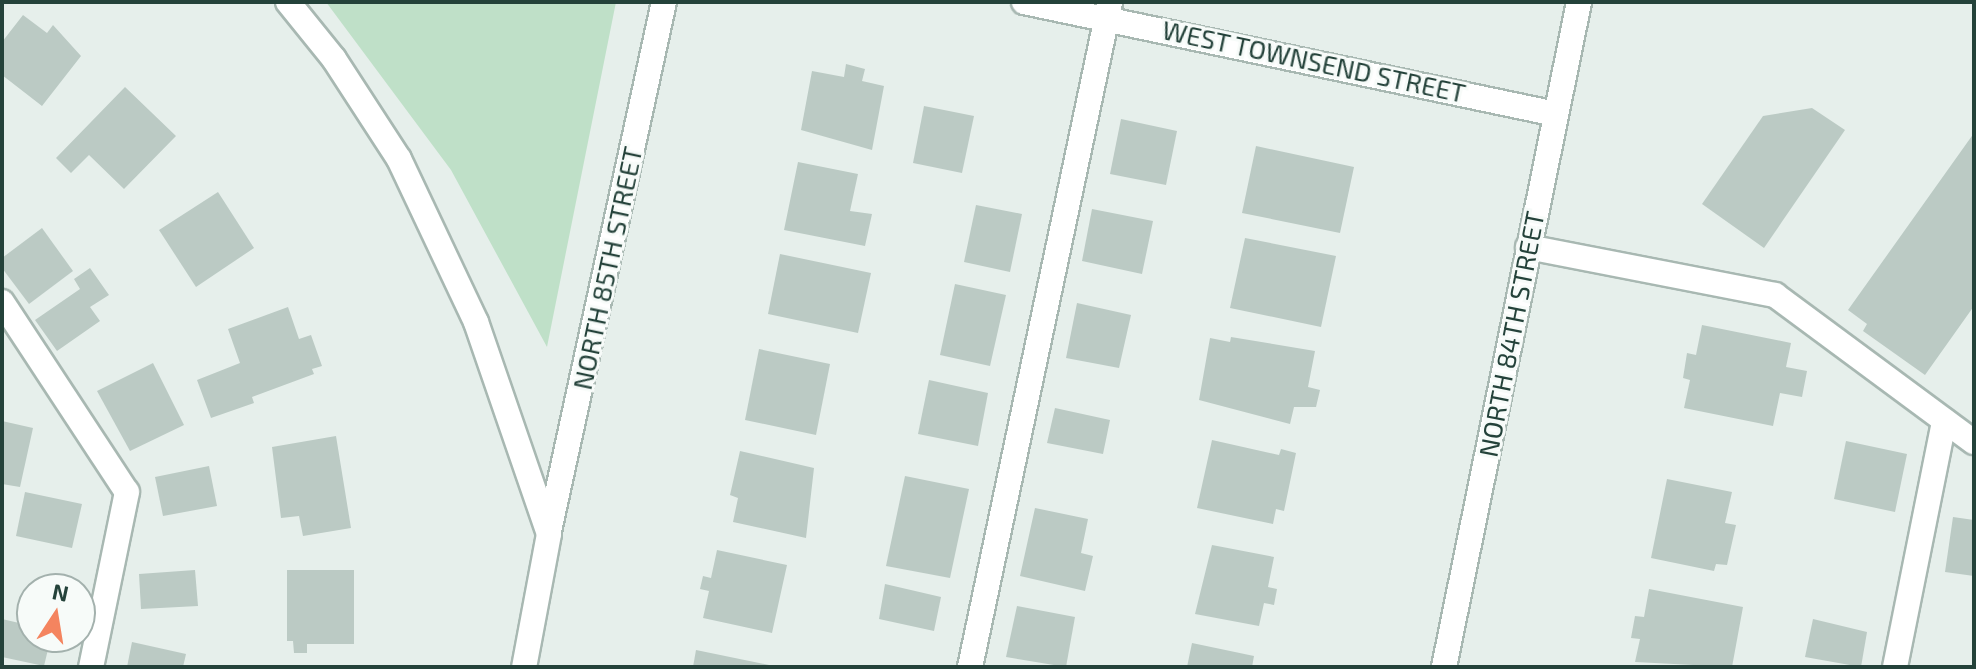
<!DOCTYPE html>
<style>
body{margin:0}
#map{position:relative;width:1976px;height:669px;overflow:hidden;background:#e6efeb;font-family:"Exo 2",sans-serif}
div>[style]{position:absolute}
.green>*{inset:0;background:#bfe0c8}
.building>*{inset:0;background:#bbcac4}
.roads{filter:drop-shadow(2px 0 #a8b8b2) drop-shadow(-2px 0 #a8b8b2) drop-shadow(0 2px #a8b8b2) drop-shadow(0 -2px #a8b8b2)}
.minor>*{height:24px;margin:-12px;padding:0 12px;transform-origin:12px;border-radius:12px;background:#fff}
span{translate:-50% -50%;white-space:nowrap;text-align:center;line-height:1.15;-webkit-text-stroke:6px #f7fbf9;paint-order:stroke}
.street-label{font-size:26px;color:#24423a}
.frame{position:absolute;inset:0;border:4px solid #24423a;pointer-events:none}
.north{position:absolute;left:16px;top:573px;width:80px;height:80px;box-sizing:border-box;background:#f7fbf9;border:2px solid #a3b1ad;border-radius:50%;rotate:12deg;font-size:22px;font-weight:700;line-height:32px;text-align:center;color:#24423a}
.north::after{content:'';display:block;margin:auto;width:28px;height:36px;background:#f4845f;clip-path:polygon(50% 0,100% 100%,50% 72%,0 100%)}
</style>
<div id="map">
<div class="green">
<div style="clip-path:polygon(326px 2px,616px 2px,547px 347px,451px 170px)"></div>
</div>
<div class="building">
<div style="clip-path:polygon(23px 15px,47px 33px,53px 25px,81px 56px,42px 106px,2px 75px,2px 42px)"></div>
<div style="clip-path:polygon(846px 64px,865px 69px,862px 81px,884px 86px,872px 150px,801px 130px,812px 71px,844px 77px)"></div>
<div style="clip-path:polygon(125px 87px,176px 136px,124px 189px,89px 155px,71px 173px,56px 158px)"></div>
<div style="clip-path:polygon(924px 106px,974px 116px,962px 173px,913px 163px)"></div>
<div style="clip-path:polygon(1812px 108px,1845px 130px,1764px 248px,1702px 204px,1763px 116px)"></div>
<div style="clip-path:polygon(1121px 119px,1177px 131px,1166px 185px,1110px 174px)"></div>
<div style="clip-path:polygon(1974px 133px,1974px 306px,1925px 375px,1863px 331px,1867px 324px,1848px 310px)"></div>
<div style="clip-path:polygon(1256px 146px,1354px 167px,1340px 233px,1242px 213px)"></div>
<div style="clip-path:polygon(798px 162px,858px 174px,850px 211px,872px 214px,865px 246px,784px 230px)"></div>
<div style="clip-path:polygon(218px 192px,254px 248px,196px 287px,159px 230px)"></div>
<div style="clip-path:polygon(976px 205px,1022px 214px,1010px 272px,964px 262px)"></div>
<div style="clip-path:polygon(1092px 209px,1153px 221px,1142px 274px,1082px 261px)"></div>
<div style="clip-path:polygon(42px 228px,73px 271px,29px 304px,2px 268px,2px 258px)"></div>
<div style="clip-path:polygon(1245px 238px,1336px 256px,1321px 327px,1230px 308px)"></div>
<div style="clip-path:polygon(780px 254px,871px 273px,858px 333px,768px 314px)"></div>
<div style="clip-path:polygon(90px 268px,109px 295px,90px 307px,100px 321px,57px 351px,35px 320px,80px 289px,74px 279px)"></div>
<div style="clip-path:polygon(955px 284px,1006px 295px,990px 366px,940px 355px)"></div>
<div style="clip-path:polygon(1077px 303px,1131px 315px,1119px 368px,1066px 358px)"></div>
<div style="clip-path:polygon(288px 307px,299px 339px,311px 335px,322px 366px,312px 369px,314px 374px,252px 397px,254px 403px,211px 418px,197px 380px,240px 363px,228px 329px)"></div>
<div style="clip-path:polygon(1702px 325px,1791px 343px,1786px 367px,1807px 371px,1802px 397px,1780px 393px,1773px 426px,1684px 408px,1690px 380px,1683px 378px,1687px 353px,1696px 355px)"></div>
<div style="clip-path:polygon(1231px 337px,1315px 351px,1308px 387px,1320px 390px,1316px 407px,1294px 407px,1290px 424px,1199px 400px,1210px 338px,1230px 342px)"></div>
<div style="clip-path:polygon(759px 349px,830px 364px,816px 435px,745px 420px)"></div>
<div style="clip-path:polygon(153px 363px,184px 425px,130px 451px,97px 391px)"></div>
<div style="clip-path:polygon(929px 380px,988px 393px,978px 446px,918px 434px)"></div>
<div style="clip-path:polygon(1055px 408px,1110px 420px,1103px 454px,1047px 443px)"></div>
<div style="clip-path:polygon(2px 421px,33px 428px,20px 487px,2px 484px)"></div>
<div style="clip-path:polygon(336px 436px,351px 528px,303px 536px,299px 516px,281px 518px,272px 447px)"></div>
<div style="clip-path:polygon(1212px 440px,1279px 455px,1281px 449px,1296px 453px,1284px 511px,1276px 509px,1273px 524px,1197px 508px)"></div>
<div style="clip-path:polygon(1846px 441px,1907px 454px,1895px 512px,1834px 499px)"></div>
<div style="clip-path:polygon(740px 451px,814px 468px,806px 538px,733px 522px,738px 498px,730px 495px)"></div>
<div style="clip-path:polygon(209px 466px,217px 506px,163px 516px,155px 477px)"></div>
<div style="clip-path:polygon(905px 476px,969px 489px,950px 578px,886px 566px)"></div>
<div style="clip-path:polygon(1667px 479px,1732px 492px,1725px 523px,1736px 525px,1727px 565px,1716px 564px,1714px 571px,1651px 558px)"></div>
<div style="clip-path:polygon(25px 492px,82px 504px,72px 548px,16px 536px)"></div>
<div style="clip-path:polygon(1035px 508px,1088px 519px,1081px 553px,1093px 556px,1085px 591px,1020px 576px)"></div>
<div style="clip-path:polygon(1953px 517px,1974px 520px,1974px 576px,1945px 572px)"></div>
<div style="clip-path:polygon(1212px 545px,1274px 557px,1268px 587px,1277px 589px,1274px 605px,1264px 603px,1259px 626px,1195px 614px)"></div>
<div style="clip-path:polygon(717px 550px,787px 565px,772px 633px,703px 618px,709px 591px,700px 589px,703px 576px,711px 578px)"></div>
<div style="clip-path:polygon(195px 570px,198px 606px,141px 609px,139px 574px)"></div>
<div style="clip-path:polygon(287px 570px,354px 570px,354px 644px,307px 644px,307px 653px,294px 653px,293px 641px,287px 641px)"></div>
<div style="clip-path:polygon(885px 584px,941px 597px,934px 631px,879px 619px)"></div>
<div style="clip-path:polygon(1649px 589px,1743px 607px,1732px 667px,1635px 662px,1640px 639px,1631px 638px,1635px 616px,1644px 617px)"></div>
<div style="clip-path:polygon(1017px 606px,1075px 617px,1066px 667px,1006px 657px)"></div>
<div style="clip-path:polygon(2px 619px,32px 626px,32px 637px,51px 637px,44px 666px,2px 657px)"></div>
<div style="clip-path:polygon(1813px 619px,1867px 632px,1861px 667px,1805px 657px)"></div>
<div style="clip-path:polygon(132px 642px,186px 654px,183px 667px,127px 667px)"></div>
<div style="clip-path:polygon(1192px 643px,1254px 656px,1252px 667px,1187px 667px)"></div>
<div style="clip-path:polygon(696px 650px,774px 666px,774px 667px,693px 667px)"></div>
</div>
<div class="roads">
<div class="minor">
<div style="left:288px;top:2px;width:73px;rotate:51.1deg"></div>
<div style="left:334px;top:59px;width:119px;rotate:57deg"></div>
<div style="left:399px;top:159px;width:180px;rotate:64.7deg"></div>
<div style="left:476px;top:322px;width:224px;rotate:71deg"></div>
<div style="left:549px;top:534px;width:135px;rotate:100.6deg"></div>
<div style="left:1024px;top:2px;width:544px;rotate:11.89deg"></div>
<div style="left:1528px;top:247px;width:252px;rotate:11deg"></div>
<div style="left:1775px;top:295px;width:247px;rotate:36.5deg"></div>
<div style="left:2px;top:302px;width:227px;rotate:56.7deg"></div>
<div style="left:127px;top:492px;width:179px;rotate:101.6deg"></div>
<div style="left:549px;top:531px;width:541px;rotate:-77.74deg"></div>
<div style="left:970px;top:667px;width:680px;rotate:-78.11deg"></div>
<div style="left:1444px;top:667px;width:679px;rotate:-78.52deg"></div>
<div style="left:1895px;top:667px;width:251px;rotate:-78.7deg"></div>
</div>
</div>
<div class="street-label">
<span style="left:1314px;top:61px;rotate:12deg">WEST TOWNSEND STREET</span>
<span style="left:607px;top:268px;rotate:-78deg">NORTH 85TH STREET</span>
<span style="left:1511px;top:334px;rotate:-79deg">NORTH 84TH STREET</span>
</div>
<div class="frame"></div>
<div class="north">N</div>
</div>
